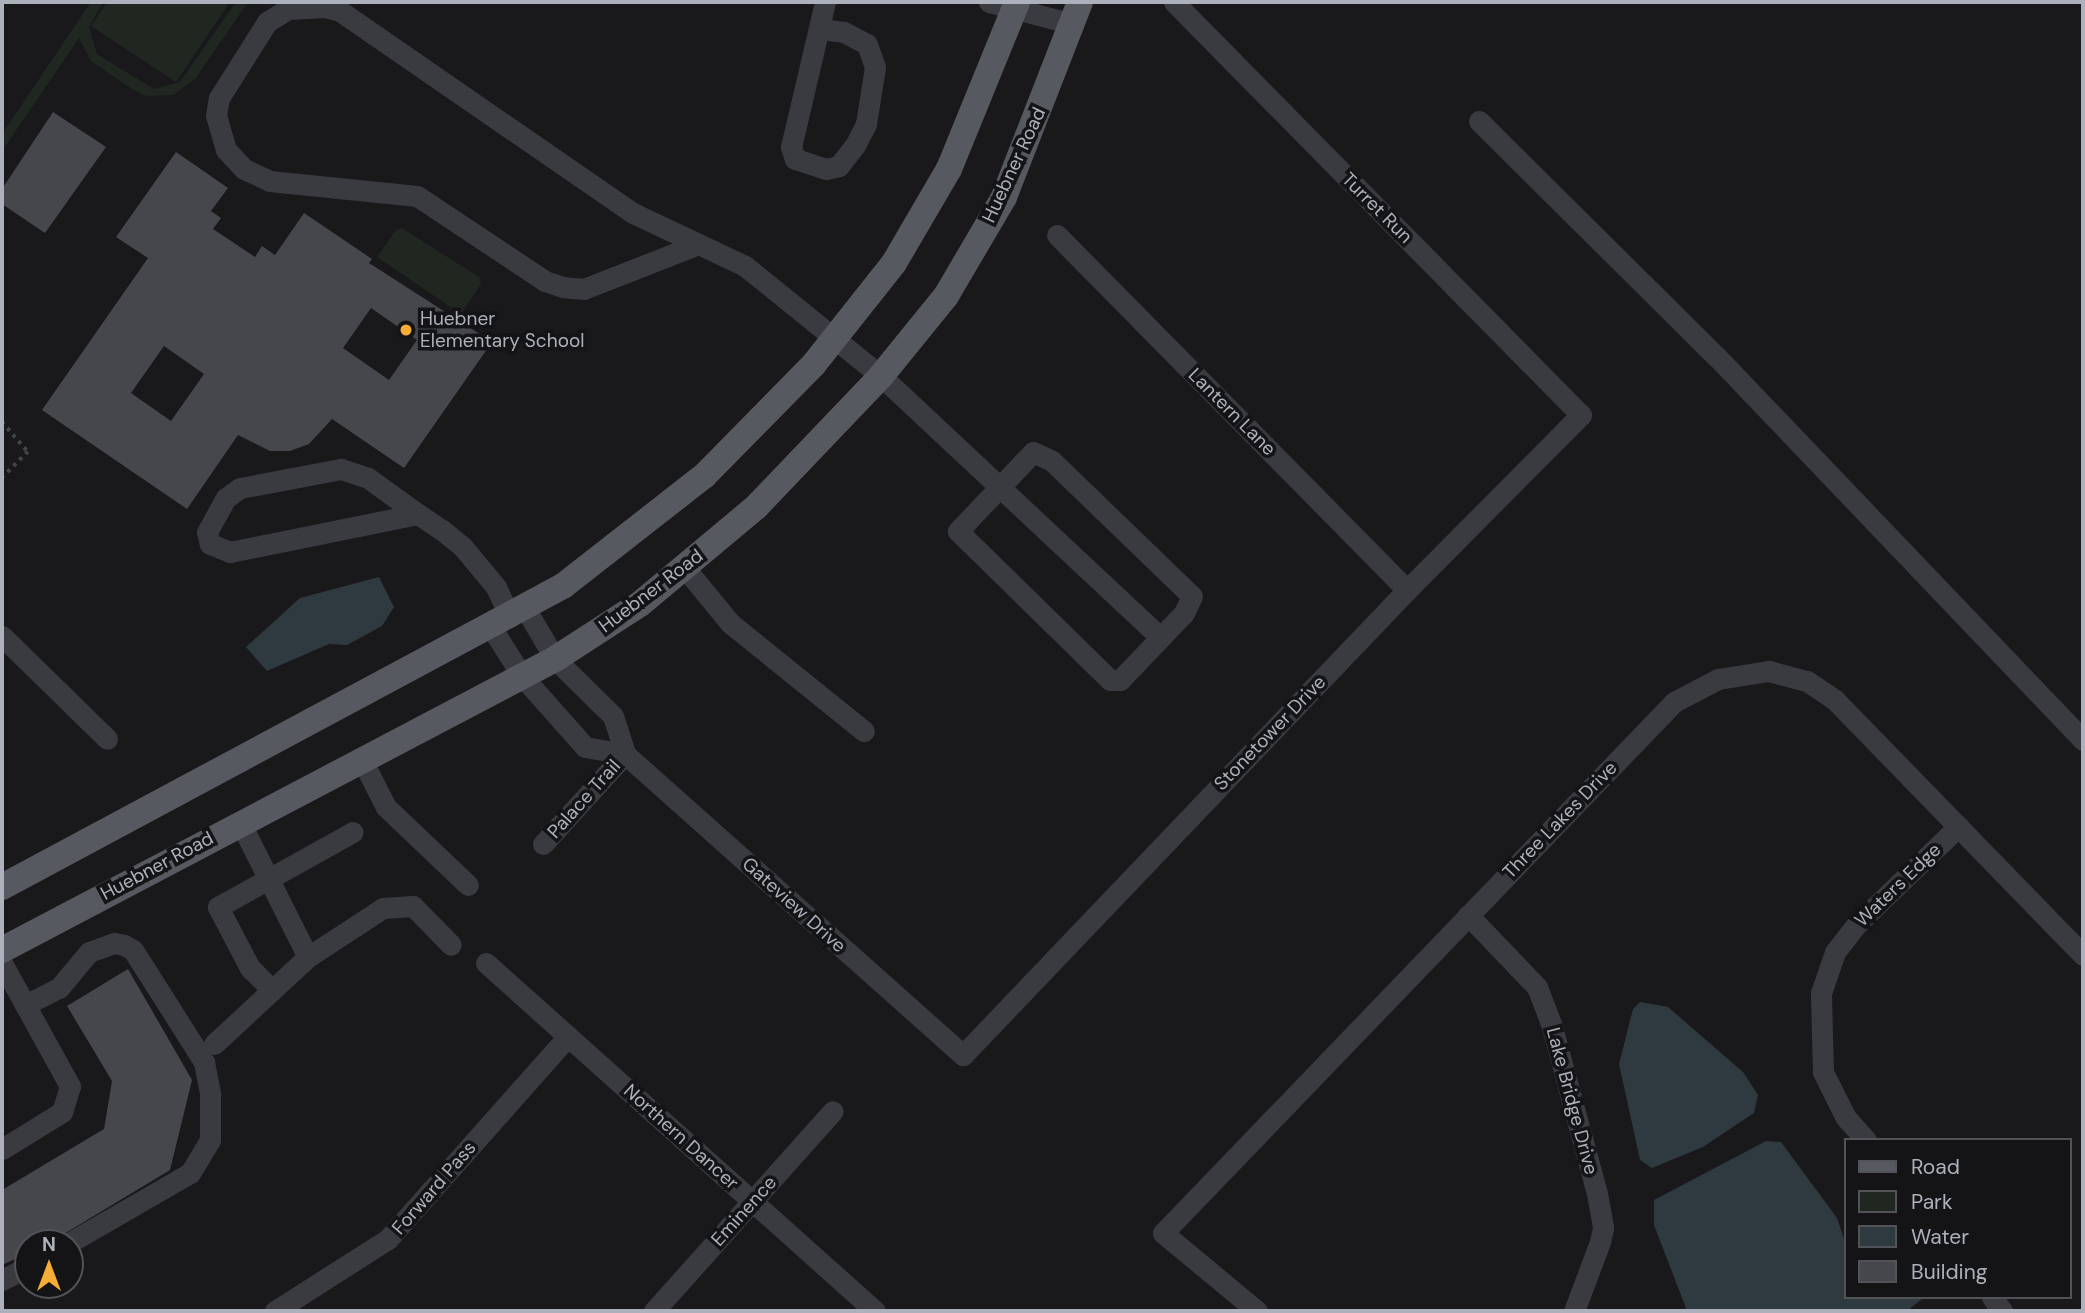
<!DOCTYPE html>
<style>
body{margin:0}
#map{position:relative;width:2085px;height:1313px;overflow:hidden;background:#19191c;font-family:"DM Sans",sans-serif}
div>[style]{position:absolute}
.green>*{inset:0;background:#1f2720}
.water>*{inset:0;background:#2f3940}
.building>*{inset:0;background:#46474c}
.path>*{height:3.5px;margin-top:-1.75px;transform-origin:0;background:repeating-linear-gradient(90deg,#404348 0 3.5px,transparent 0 8.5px)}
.minor>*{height:21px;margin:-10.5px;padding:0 10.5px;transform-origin:10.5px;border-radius:10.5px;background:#3a3b41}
.major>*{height:26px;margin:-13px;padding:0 13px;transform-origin:13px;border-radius:13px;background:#565960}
.dots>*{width:19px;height:19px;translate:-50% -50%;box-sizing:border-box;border:4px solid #141417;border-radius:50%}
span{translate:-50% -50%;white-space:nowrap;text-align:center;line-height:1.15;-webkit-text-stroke:7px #141417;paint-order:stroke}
.street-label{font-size:19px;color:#acb1bb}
.poi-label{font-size:19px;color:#acb1bb}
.left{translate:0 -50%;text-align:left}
.frame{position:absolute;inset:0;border:4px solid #acb1bb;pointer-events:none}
.legend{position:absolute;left:1844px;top:1138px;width:228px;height:161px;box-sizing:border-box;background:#141417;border:2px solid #515359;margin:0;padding:9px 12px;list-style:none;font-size:21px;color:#acb1bb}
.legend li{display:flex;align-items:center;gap:14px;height:35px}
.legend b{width:35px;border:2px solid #515359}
.north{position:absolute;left:14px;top:1229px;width:70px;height:70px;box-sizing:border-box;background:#141417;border:2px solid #515359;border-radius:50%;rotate:0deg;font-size:19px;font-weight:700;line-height:28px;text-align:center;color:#acb1bb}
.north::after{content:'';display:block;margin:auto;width:24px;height:32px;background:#f5ad38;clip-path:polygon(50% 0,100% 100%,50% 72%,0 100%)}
</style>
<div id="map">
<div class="green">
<div style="clip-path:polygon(91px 2px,103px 2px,89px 27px,97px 54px,154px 89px,180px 82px,236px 2px,248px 2px,195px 79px,173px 95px,147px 96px,132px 89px,91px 61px,79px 38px,2px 151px,2px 134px)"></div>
<div style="clip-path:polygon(107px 2px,230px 2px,176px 82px,91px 26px)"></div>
<div style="clip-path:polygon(402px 228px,479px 277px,481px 284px,461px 314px,377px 257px,396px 230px)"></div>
</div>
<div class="water">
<div style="clip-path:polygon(379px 577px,394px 607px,382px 626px,347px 645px,329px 644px,267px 671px,246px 647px,300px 598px)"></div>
<div style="clip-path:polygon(1640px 1002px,1668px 1007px,1743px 1072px,1758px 1095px,1754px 1113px,1703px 1147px,1652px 1168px,1640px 1160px,1619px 1064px,1633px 1009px)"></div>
<div style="clip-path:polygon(1766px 1141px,1781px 1142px,1837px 1218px,1845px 1242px,1845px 1297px,1922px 1299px,1907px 1311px,1687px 1311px,1654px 1225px,1654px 1200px)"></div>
</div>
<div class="building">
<div style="clip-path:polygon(53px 112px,106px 147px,45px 233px,2px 204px,2px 189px)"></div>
<div style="clip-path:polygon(evenodd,176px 152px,228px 188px,211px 211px,221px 218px,213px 229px,255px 257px,262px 246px,275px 255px,304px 213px,372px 259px,369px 263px,492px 342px,404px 468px,332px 419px,309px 444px,290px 451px,270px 451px,238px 435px,187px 509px,42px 410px,148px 258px,116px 237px,176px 152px,371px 308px,417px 340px,389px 380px,343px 348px,371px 308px,176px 152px,164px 346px,204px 374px,171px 421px,131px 393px,164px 346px)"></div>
<div style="clip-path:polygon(128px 969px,192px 1080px,170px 1170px,49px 1243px,28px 1243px,28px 1253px,2px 1265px,2px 1190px,104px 1129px,112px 1081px,67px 1006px)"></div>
</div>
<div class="path">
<div style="left:2px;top:422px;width:40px;rotate:49deg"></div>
<div style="left:28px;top:452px;width:37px;rotate:135deg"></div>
</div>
<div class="minor">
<div style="left:989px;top:2px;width:87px;rotate:14.7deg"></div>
<div style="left:820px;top:29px;width:24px;rotate:7deg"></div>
<div style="left:844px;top:32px;width:26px;rotate:28deg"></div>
<div style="left:867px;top:44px;width:24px;rotate:71deg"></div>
<div style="left:875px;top:67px;width:58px;rotate:99deg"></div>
<div style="left:866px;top:124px;width:22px;rotate:117deg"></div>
<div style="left:856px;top:144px;width:28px;rotate:128deg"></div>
<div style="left:839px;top:166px;width:13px;rotate:167deg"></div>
<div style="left:826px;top:169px;width:33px;rotate:-162deg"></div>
<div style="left:795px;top:159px;width:13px;rotate:-108deg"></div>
<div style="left:791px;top:147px;width:149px;rotate:-76.8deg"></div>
<div style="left:1479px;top:121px;width:335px;rotate:44.8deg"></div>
<div style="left:1717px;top:357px;width:530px;rotate:46.3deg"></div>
<div style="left:1057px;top:235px;width:499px;rotate:45.4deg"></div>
<div style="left:696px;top:245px;width:120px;rotate:158.6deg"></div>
<div style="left:584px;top:289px;width:21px;rotate:-175deg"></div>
<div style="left:563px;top:287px;width:19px;rotate:-162deg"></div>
<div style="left:545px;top:281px;width:154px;rotate:-146.4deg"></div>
<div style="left:417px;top:196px;width:148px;rotate:-174.2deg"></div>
<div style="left:270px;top:181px;width:29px;rotate:-155deg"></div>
<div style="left:244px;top:169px;width:26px;rotate:-133deg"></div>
<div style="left:226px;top:150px;width:35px;rotate:-106deg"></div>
<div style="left:216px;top:116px;width:18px;rotate:-81deg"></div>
<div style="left:219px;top:98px;width:90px;rotate:-57.7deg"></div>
<div style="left:267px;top:22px;width:25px;rotate:-32deg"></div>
<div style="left:288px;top:9px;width:37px;rotate:-3deg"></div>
<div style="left:325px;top:7px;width:16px;rotate:15deg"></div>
<div style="left:340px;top:11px;width:356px;rotate:34.6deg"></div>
<div style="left:633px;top:213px;width:124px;rotate:25.3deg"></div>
<div style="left:745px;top:266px;width:175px;rotate:39deg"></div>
<div style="left:881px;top:376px;width:383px;rotate:43.1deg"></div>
<div style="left:1033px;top:452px;width:21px;rotate:25deg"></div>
<div style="left:1052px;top:461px;width:194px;rotate:44deg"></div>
<div style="left:1192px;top:596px;width:19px;rotate:115deg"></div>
<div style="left:1184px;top:613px;width:93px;rotate:133.7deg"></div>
<div style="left:1120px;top:680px;width:10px;rotate:180deg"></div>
<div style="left:1110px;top:680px;width:213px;rotate:-135.6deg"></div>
<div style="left:958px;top:531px;width:109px;rotate:-46.5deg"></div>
<div style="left:418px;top:514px;width:192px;rotate:168.6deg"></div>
<div style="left:230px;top:552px;width:22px;rotate:-158deg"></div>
<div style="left:210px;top:544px;width:12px;rotate:-104deg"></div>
<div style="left:207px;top:532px;width:39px;rotate:-61deg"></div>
<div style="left:226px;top:498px;width:17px;rotate:-36deg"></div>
<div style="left:240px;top:488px;width:103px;rotate:-10.7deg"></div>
<div style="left:341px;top:469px;width:28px;rotate:18deg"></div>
<div style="left:368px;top:478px;width:62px;rotate:35.8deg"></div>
<div style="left:418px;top:514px;width:29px;rotate:34deg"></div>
<div style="left:442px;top:530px;width:26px;rotate:39deg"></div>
<div style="left:462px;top:546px;width:53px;rotate:50.3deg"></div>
<div style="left:496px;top:587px;width:33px;rotate:65deg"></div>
<div style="left:685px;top:568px;width:71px;rotate:50.7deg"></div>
<div style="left:730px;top:623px;width:172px;rotate:38.9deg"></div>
<div style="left:525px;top:608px;width:59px;rotate:59.5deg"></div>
<div style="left:555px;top:659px;width:81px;rotate:44.5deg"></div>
<div style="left:613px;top:716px;width:40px;rotate:72deg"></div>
<div style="left:491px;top:627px;width:58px;rotate:57.7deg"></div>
<div style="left:522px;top:676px;width:95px;rotate:48.4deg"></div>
<div style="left:585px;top:747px;width:41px;rotate:9.9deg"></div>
<div style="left:625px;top:754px;width:453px;rotate:41.7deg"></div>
<div style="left:963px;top:1055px;width:643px;rotate:-46.32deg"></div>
<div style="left:1407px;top:590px;width:247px;rotate:-45.2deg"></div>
<div style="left:1581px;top:415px;width:580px;rotate:-134.58deg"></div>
<div style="left:2px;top:636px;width:147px;rotate:44.4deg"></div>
<div style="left:361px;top:758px;width:55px;rotate:63deg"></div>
<div style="left:386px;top:807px;width:113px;rotate:43.6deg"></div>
<div style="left:240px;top:822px;width:151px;rotate:63.3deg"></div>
<div style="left:308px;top:957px;width:90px;rotate:-33.2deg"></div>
<div style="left:383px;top:908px;width:30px;rotate:-4deg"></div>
<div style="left:413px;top:906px;width:54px;rotate:45.7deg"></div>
<div style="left:543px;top:844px;width:122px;rotate:-47.7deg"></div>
<div style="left:1468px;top:915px;width:100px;rotate:46.2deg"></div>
<div style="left:1537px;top:987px;width:39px;rotate:69deg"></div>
<div style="left:1551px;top:1023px;width:176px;rotate:74.9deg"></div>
<div style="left:1597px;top:1193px;width:36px;rotate:80deg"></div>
<div style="left:1603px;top:1228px;width:14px;rotate:102deg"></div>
<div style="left:1600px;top:1242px;width:74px;rotate:110.6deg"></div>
<div style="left:2px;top:963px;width:141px;rotate:61.1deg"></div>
<div style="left:70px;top:1086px;width:27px;rotate:107deg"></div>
<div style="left:62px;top:1112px;width:70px;rotate:148.3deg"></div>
<div style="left:486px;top:963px;width:522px;rotate:41.82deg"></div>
<div style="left:271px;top:989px;width:30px;rotate:-135deg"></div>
<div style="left:250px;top:968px;width:69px;rotate:-117.7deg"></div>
<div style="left:218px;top:907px;width:154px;rotate:-29.1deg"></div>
<div style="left:25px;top:1005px;width:38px;rotate:-27deg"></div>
<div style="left:59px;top:988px;width:47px;rotate:-50.2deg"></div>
<div style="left:89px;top:952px;width:27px;rotate:-20deg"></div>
<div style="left:114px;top:943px;width:10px;rotate:11deg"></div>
<div style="left:124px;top:945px;width:10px;rotate:29deg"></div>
<div style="left:133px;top:950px;width:133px;rotate:57.6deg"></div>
<div style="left:204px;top:1062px;width:33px;rotate:79deg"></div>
<div style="left:210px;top:1094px;width:46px;rotate:90deg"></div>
<div style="left:210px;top:1140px;width:39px;rotate:121deg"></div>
<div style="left:190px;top:1173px;width:140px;rotate:150deg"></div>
<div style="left:214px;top:1044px;width:128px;rotate:-42.8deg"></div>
<div style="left:1866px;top:1140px;width:30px;rotate:-132deg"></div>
<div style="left:1846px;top:1118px;width:51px;rotate:-116.6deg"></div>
<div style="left:1823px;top:1072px;width:79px;rotate:-91.5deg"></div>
<div style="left:1821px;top:993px;width:43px;rotate:-71.1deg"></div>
<div style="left:1835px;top:952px;width:36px;rotate:-52deg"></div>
<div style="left:1857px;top:924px;width:141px;rotate:-43.9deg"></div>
<div style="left:2px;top:1280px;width:30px;rotate:-28deg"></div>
<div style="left:1992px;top:1297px;width:17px;rotate:54deg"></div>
<div style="left:275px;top:1311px;width:134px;rotate:-32.5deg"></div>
<div style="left:388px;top:1239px;width:271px;rotate:-48.4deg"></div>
<div style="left:654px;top:1311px;width:268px;rotate:-48.2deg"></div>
<div style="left:1257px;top:1311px;width:122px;rotate:-140.3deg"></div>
<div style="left:1163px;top:1233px;width:737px;rotate:-46.1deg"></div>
<div style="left:1674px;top:702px;width:50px;rotate:-27.6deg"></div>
<div style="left:1718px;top:679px;width:52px;rotate:-8.9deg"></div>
<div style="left:1769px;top:671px;width:39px;rotate:15deg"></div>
<div style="left:1807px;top:681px;width:34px;rotate:34deg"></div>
<div style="left:1835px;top:700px;width:356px;rotate:45.8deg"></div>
</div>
<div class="major">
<div style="left:2px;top:887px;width:637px;rotate:-28.22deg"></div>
<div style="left:563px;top:586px;width:179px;rotate:-38deg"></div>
<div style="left:704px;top:476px;width:157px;rotate:-45.5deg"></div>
<div style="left:814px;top:364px;width:129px;rotate:-51.6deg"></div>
<div style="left:894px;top:263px;width:109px;rotate:-59.7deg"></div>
<div style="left:949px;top:169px;width:180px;rotate:-67.8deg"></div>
<div style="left:2px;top:950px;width:625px;rotate:-27.75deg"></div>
<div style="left:555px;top:659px;width:101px;rotate:-32.9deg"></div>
<div style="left:640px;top:604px;width:151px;rotate:-39.9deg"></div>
<div style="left:756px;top:507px;width:181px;rotate:-46.3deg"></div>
<div style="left:881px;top:376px;width:103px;rotate:-50.9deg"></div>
<div style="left:946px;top:296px;width:115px;rotate:-59.6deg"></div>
<div style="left:1004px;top:197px;width:209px;rotate:-68.7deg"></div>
</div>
<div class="dots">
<div style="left:406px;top:330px;background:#f5ad38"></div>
</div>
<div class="street-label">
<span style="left:1014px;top:165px;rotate:-65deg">Huebner Road</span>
<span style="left:1377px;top:208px;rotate:45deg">Turret Run</span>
<span style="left:1232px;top:412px;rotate:45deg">Lantern Lane</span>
<span style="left:651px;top:591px;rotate:-37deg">Huebner Road</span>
<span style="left:1270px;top:733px;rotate:-46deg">Stonetower Drive</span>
<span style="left:584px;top:799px;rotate:-48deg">Palace Trail</span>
<span style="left:1560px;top:820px;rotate:-46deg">Three Lakes Drive</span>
<span style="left:157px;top:866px;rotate:-28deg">Huebner Road</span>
<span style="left:1898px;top:885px;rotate:-44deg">Waters Edge</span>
<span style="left:794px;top:905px;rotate:42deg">Gateview Drive</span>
<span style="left:1572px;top:1101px;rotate:75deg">Lake Bridge Drive</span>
<span style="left:681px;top:1137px;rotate:42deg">Northern Dancer</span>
<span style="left:434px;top:1188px;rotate:-49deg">Forward Pass</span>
<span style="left:744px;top:1211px;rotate:-48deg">Eminence</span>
</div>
<div class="poi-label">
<span class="left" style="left:420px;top:330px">Huebner<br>Elementary School</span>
</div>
<div class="frame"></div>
<ul class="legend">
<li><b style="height:9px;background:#565960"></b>Road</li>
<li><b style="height:19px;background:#1f2720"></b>Park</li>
<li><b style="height:19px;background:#2f3940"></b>Water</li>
<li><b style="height:19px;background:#46474c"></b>Building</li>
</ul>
<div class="north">N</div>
</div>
